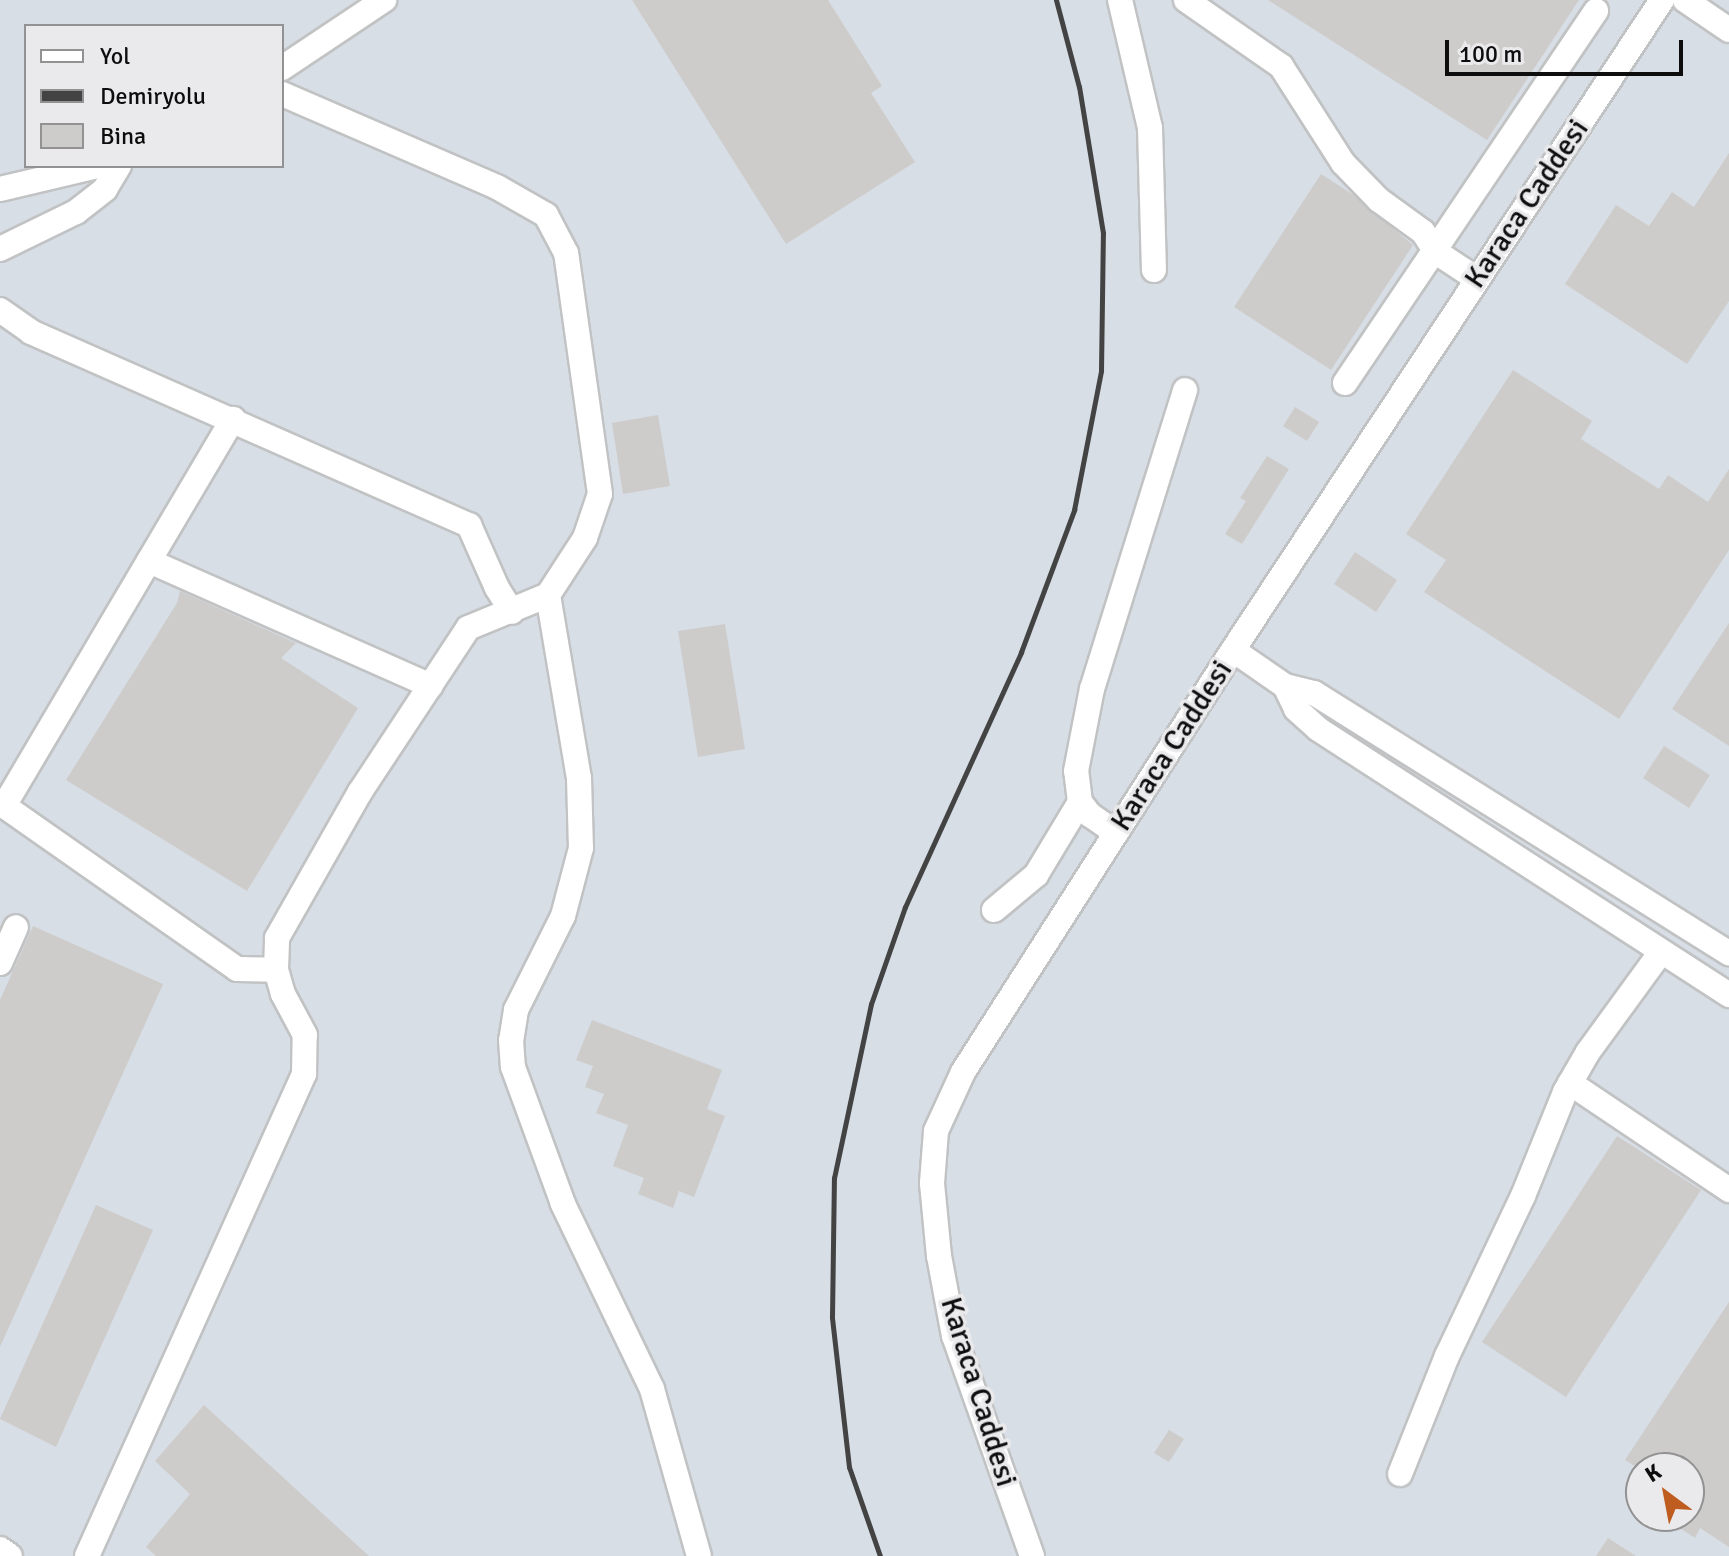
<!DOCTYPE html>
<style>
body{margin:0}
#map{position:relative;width:1729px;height:1556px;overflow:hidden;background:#eaeaec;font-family:Signika,sans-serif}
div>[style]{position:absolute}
.built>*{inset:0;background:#d8dee5}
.building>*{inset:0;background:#cdcccb}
.roads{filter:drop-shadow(2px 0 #c1c2c3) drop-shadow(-2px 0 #c1c2c3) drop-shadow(0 2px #c1c2c3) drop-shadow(0 -2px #c1c2c3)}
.minor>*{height:24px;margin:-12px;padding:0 12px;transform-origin:12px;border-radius:12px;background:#fff}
.rail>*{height:5px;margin:-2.5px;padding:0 2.5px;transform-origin:2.5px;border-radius:2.5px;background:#434344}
span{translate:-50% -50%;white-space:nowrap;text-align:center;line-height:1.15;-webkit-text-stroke:7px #eaeaec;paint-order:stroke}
.street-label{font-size:30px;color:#0d0d0e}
.legend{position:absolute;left:24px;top:24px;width:260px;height:144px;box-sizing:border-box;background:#eaeaec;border:2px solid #929293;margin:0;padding:10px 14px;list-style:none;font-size:24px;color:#0d0d0e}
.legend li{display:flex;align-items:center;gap:16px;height:40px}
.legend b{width:40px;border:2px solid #929293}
.north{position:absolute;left:1625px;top:1452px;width:80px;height:80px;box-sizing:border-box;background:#eaeaec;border:2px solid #929293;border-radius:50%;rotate:328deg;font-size:22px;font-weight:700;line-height:32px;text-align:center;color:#0d0d0e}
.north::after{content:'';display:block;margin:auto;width:28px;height:36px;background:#be5d1f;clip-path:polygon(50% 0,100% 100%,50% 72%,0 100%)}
.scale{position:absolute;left:1445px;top:40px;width:238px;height:36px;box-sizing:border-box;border:4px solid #0d0d0e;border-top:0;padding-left:10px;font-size:24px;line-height:28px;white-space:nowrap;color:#0d0d0e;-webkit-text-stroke:6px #eaeaec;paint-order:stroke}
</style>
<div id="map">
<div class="built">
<div style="clip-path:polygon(evenodd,0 0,1729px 0,1729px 1556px,0 1556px,0 0,26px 26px,282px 26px,282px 166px,26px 166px,26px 26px,0 0,1641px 1468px,1689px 1468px,1689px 1516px,1641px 1516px,1641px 1468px)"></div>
</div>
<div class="building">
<div style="clip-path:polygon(632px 0,828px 0,882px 86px,871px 93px,915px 162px,786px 244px)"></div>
<div style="clip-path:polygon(1268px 0,1579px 0,1487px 140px)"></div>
<div style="clip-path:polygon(1729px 153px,1729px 301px,1687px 364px,1565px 284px,1616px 205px,1649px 226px,1672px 192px,1694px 207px)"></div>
<div style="clip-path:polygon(1321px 174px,1352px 194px,1413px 245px,1331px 370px,1234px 307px)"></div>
<div style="clip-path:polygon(1513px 370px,1592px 421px,1581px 439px,1659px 489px,1668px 475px,1708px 502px,1729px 469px,1729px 550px,1619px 719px,1424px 592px,1446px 560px,1406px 534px)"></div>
<div style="clip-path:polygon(1295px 407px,1319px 422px,1307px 441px,1283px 426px)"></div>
<div style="clip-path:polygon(658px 415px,670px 486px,623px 494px,612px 423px)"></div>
<div style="clip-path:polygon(1267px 456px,1289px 469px,1242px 544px,1225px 534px,1246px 501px,1240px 498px)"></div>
<div style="clip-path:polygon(1355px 552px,1397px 580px,1376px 612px,1334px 584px)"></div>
<div style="clip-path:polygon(180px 591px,296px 643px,281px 658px,358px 708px,247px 891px,66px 780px,177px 603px)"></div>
<div style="clip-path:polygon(1729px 623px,1729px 746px,1672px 709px)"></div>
<div style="clip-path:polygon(725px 624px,745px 749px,698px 757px,678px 631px)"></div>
<div style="clip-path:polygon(1664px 746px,1710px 775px,1689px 808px,1643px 778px)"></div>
<div style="clip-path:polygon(33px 926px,163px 984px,0 1347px,0 1000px)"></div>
<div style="clip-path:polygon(592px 1020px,722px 1070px,707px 1109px,725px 1116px,694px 1197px,679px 1191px,673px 1208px,638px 1194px,644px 1178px,613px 1166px,628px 1125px,596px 1113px,604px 1094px,585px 1087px,593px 1066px,576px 1060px)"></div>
<div style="clip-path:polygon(1617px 1136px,1701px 1190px,1566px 1397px,1482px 1342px)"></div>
<div style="clip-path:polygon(96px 1205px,153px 1230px,56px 1447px,0 1419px)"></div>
<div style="clip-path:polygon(1729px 1302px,1729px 1547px,1700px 1528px,1695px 1538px,1661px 1516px,1689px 1516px,1689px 1468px,1638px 1468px,1625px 1460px)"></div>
<div style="clip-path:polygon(204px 1405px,369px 1556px,156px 1556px,146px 1547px,190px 1494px,155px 1461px)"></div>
<div style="clip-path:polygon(1169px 1430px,1184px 1439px,1169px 1462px,1154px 1453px)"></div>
<div style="clip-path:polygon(1608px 1538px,1636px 1556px,1596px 1556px)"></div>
</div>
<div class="roads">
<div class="minor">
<div style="left:1120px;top:0;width:131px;rotate:76.8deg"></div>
<div style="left:1150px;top:128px;width:142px;rotate:88.4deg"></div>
<div style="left:1186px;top:0;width:116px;rotate:34.8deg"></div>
<div style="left:1281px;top:66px;width:115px;rotate:57.4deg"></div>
<div style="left:1343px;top:163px;width:52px;rotate:45.8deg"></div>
<div style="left:1379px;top:200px;width:54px;rotate:36deg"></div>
<div style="left:1423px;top:232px;width:24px;rotate:57deg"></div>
<div style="left:1436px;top:252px;width:49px;rotate:33.4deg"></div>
<div style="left:1685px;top:0;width:53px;rotate:34.3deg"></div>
<div style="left:282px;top:68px;width:123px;rotate:-33.7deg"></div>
<div style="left:0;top:189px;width:101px;rotate:-13.2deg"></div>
<div style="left:0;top:249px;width:85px;rotate:-26deg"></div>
<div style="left:76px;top:212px;width:37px;rotate:-38deg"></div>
<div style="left:105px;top:189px;width:27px;rotate:-59deg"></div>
<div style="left:0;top:310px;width:38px;rotate:35deg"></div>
<div style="left:31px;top:332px;width:479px;rotate:23.8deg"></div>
<div style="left:469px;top:525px;width:69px;rotate:66deg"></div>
<div style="left:497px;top:588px;width:28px;rotate:58deg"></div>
<div style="left:1345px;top:383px;width:449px;rotate:-56deg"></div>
<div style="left:149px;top:561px;width:308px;rotate:23.9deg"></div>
<div style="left:548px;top:595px;width:186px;rotate:80.4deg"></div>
<div style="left:579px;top:778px;width:70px;rotate:88.4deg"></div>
<div style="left:581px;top:848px;width:70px;rotate:104.8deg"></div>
<div style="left:563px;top:916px;width:105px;rotate:116.6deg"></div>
<div style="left:516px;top:1010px;width:30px;rotate:99deg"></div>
<div style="left:511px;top:1040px;width:27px;rotate:86deg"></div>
<div style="left:513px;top:1067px;width:146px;rotate:69.9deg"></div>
<div style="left:563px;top:1204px;width:205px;rotate:64.3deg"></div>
<div style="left:652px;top:1389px;width:173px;rotate:74.3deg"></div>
<div style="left:1233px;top:650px;width:63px;rotate:34.7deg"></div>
<div style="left:1285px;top:686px;width:30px;rotate:14deg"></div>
<div style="left:1314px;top:693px;width:490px;rotate:32.1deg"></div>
<div style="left:1285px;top:686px;width:25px;rotate:64deg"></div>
<div style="left:1296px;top:709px;width:30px;rotate:42deg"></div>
<div style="left:1318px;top:729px;width:490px;rotate:32.9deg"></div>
<div style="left:0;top:803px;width:289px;rotate:35deg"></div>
<div style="left:237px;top:969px;width:39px;rotate:1deg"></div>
<div style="left:4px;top:806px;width:450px;rotate:-59.4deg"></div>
<div style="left:1116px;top:833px;width:32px;rotate:-145deg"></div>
<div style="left:1090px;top:815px;width:16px;rotate:-128deg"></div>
<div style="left:1080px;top:802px;width:31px;rotate:-97deg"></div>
<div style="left:1076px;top:771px;width:84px;rotate:-79deg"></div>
<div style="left:1092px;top:689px;width:313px;rotate:-72.7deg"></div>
<div style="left:994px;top:910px;width:55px;rotate:-39.8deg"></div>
<div style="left:1036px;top:875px;width:85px;rotate:-58.9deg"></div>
<div style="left:0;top:963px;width:39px;rotate:-66deg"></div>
<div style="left:1570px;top:1083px;width:192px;rotate:33.9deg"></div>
<div style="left:1400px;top:1474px;width:127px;rotate:-68.3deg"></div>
<div style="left:1447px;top:1356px;width:177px;rotate:-64.6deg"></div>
<div style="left:1523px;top:1196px;width:112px;rotate:-68deg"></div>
<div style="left:1565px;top:1092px;width:46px;rotate:-60.1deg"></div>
<div style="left:1588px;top:1052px;width:124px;rotate:-53.9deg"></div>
<div style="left:0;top:1549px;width:12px;rotate:35deg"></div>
<div style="left:87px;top:1556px;width:529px;rotate:-65.76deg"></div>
<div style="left:304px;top:1074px;width:39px;rotate:-89deg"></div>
<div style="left:305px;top:1035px;width:47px;rotate:-118.2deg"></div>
<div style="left:283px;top:994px;width:25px;rotate:-106deg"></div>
<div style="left:276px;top:970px;width:32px;rotate:-88deg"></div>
<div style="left:277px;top:938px;width:168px;rotate:-60.4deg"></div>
<div style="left:360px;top:792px;width:196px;rotate:-56.6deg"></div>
<div style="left:468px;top:628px;width:87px;rotate:-22.4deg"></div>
<div style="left:548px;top:595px;width:68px;rotate:-57deg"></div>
<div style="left:585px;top:538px;width:46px;rotate:-71.2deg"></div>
<div style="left:600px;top:494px;width:243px;rotate:-98deg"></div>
<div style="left:566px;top:253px;width:43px;rotate:-117.8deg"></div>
<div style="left:546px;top:215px;width:56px;rotate:-150.3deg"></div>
<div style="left:497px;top:187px;width:234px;rotate:-156.6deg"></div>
<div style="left:1032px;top:1556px;width:233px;rotate:-109.5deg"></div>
<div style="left:954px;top:1336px;width:81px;rotate:-100.6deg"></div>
<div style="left:939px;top:1256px;width:73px;rotate:-95.5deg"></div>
<div style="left:932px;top:1183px;width:52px;rotate:-85.6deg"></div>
<div style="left:936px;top:1131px;width:65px;rotate:-65.4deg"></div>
<div style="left:963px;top:1072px;width:501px;rotate:-57.39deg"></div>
<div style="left:1233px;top:650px;width:779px;rotate:-56.58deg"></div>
</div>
</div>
<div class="rail">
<div style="left:880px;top:1556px;width:94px;rotate:-109.2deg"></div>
<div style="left:849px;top:1467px;width:151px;rotate:-96.5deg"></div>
<div style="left:832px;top:1317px;width:139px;rotate:-89.2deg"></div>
<div style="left:834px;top:1178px;width:178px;rotate:-78deg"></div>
<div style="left:871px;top:1004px;width:103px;rotate:-70.7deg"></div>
<div style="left:905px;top:907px;width:280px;rotate:-65.5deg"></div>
<div style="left:1021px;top:652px;width:152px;rotate:-69.5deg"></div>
<div style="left:1074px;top:510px;width:142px;rotate:-79deg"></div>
<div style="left:1101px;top:371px;width:138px;rotate:-89.2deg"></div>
<div style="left:1103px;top:233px;width:148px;rotate:-99.3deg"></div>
<div style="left:1079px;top:87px;width:90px;rotate:-104.8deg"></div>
</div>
<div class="street-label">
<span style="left:1527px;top:204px;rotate:-56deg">Karaca Caddesi</span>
<span style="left:1172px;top:746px;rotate:-57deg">Karaca Caddesi</span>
<span style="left:978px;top:1392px;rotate:73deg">Karaca Caddesi</span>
</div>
<ul class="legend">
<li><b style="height:10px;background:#fff"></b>Yol</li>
<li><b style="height:10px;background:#434344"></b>Demiryolu</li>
<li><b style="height:22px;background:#cdcccb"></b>Bina</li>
</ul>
<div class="north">K</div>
<div class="scale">100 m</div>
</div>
